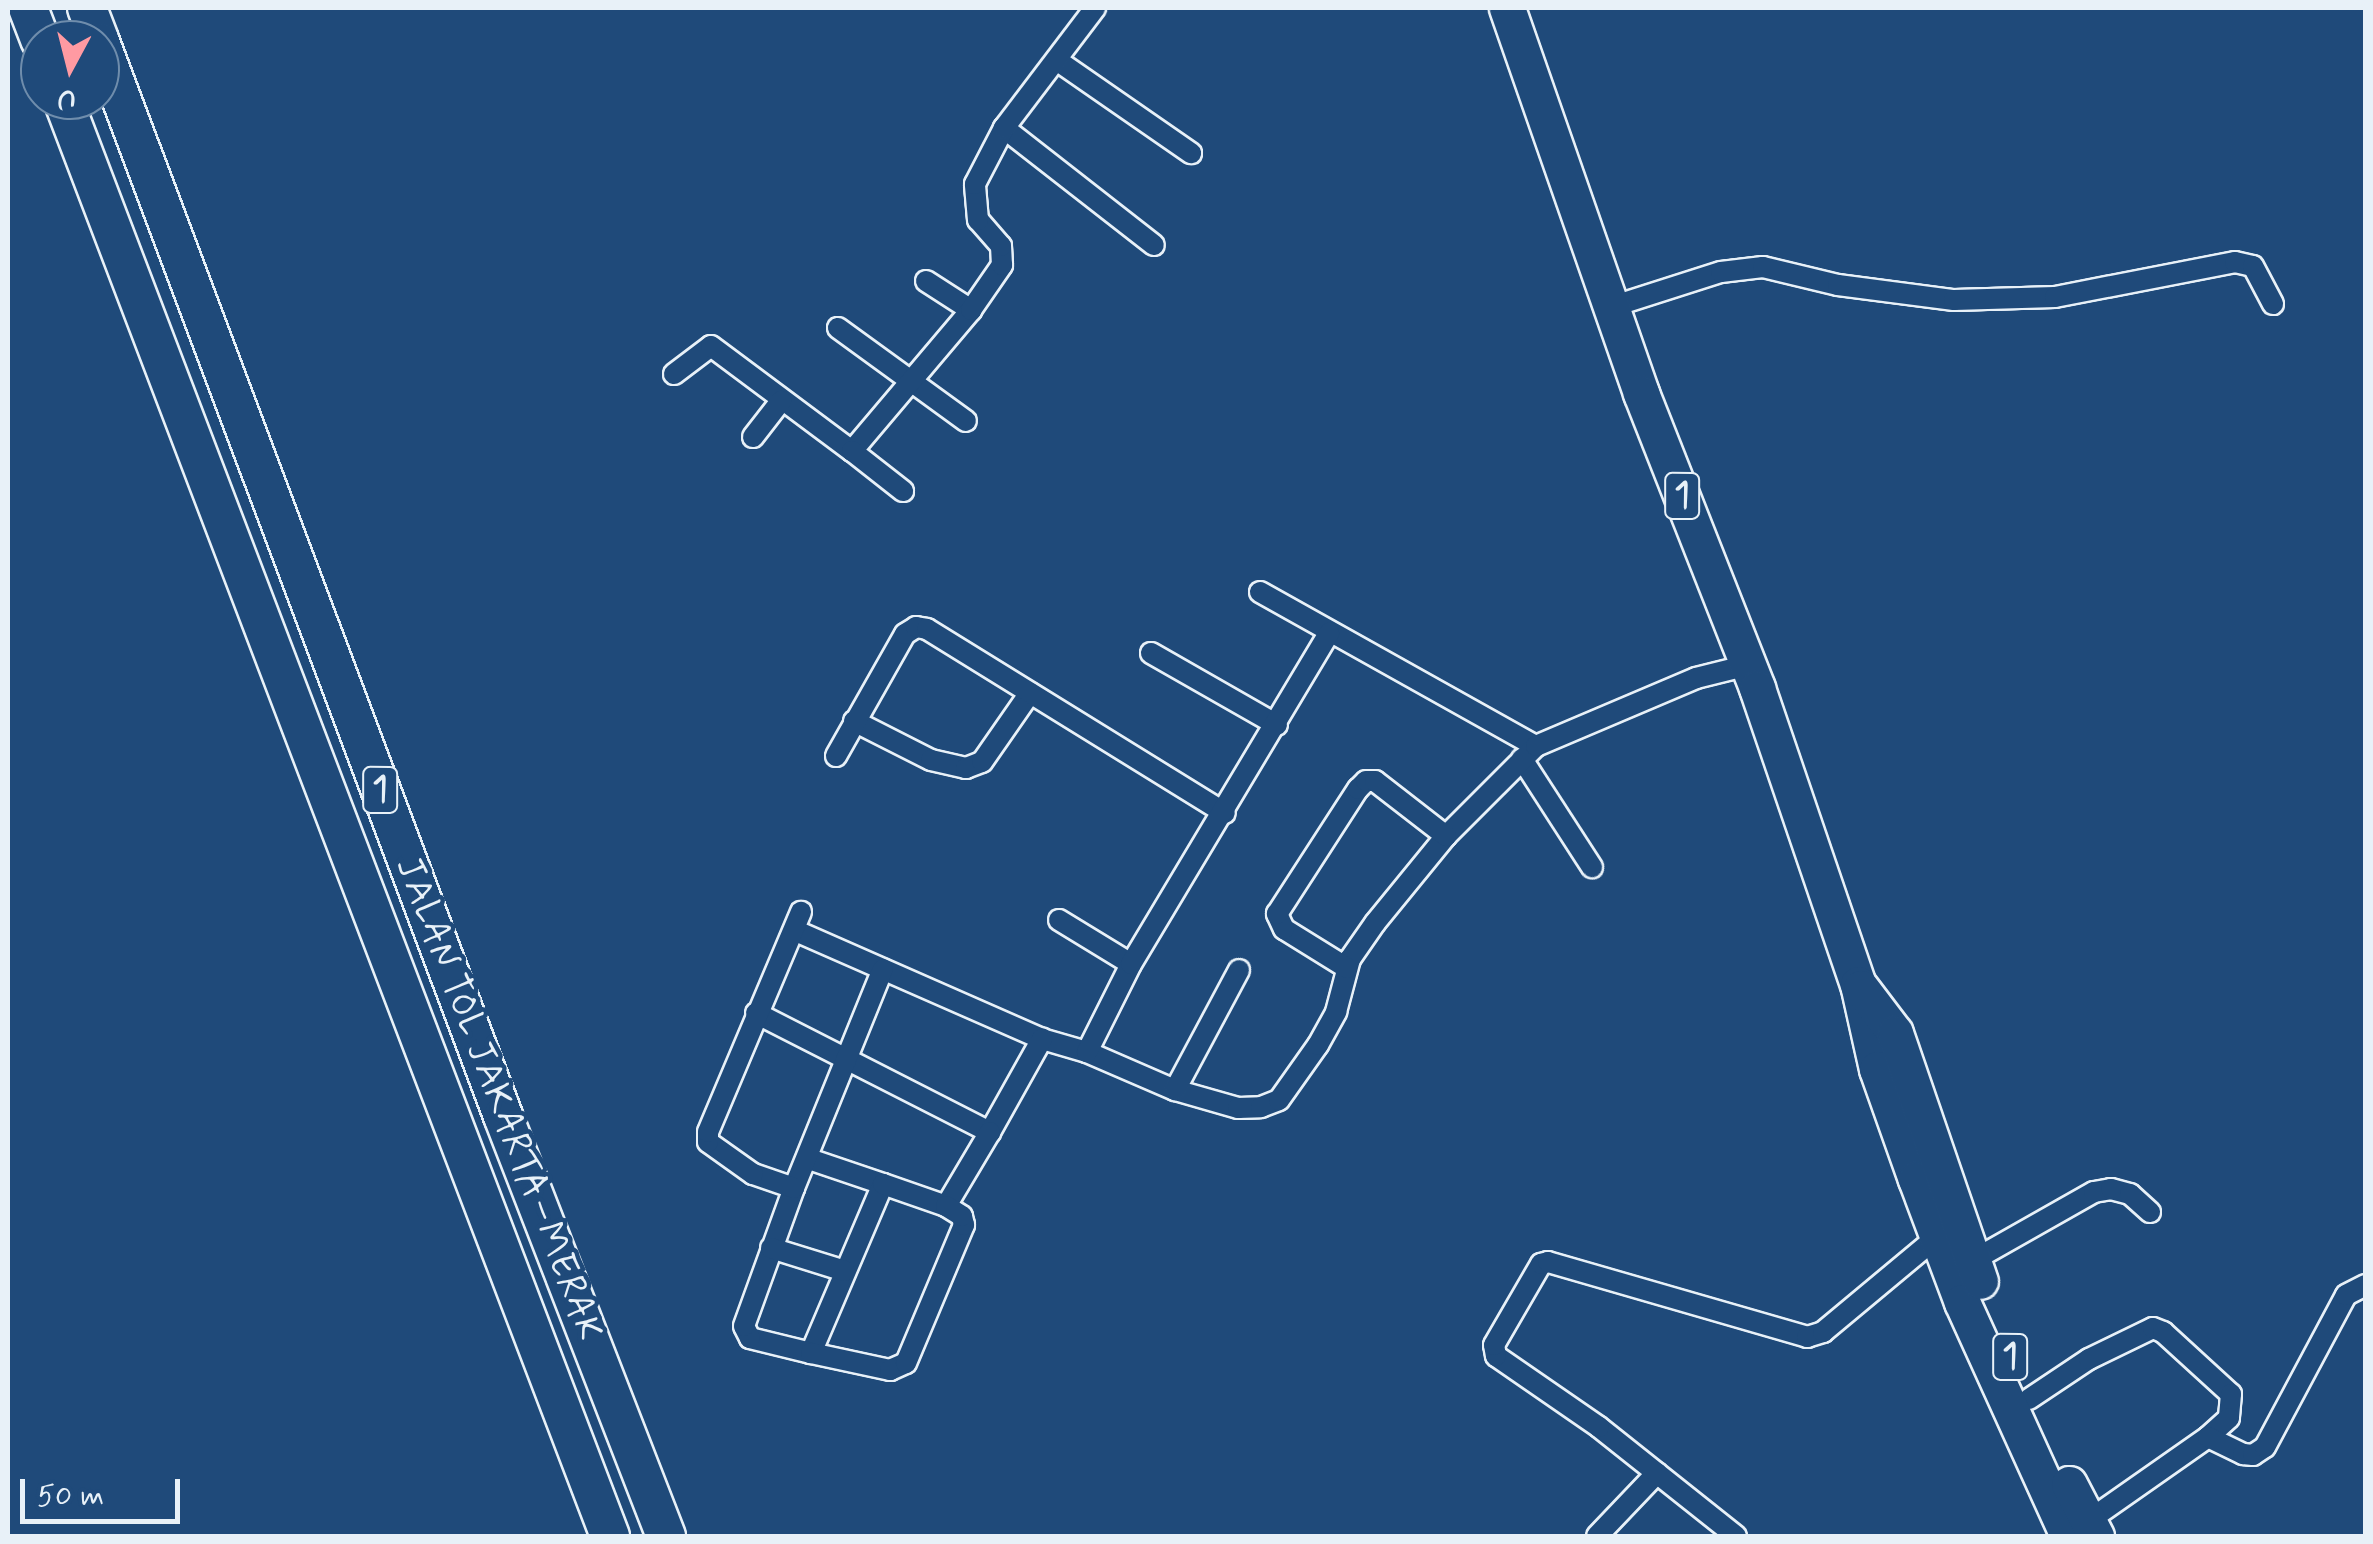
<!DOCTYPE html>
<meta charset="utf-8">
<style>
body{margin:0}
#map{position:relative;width:2373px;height:1544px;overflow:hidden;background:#1f4a7a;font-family:Mynerve,sans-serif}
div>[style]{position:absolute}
.roads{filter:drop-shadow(2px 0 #e8f1f8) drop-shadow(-2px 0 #e8f1f8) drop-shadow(0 2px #e8f1f8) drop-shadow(0 -2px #e8f1f8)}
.minor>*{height:20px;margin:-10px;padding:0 10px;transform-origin:10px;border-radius:10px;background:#1f4a7a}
.trunk>*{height:35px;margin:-17.5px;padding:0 17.5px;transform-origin:17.5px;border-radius:17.5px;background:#1f4a7a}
.motorway>*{height:38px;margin:-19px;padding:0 19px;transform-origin:19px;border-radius:19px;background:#1f4a7a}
span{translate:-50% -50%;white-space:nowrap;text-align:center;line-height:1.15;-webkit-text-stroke:9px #1f4a7a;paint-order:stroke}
.shield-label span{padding:2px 8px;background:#1f4a7a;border:2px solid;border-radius:8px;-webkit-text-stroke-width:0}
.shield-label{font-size:35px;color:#e8f1f8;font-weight:700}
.street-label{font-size:38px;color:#e8f1f8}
.frame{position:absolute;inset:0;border:10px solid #e8f1f8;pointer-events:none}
.north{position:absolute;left:20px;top:20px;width:100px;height:100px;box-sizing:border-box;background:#1f4a7a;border:2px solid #6f8dac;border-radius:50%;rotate:187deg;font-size:28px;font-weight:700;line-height:40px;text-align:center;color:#e8f1f8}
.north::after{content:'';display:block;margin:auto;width:35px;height:45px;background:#ff9aa2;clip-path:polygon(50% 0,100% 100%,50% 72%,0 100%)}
.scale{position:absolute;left:20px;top:1479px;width:160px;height:45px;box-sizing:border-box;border:5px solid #e8f1f8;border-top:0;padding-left:12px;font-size:30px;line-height:35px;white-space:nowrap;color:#e8f1f8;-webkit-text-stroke:8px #1f4a7a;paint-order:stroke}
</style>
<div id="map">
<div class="roads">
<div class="minor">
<div style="left:1058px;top:61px;width:162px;rotate:34.7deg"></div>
<div style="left:1004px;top:128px;width:190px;rotate:38deg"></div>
<div style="left:926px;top:281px;width:54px;rotate:32.8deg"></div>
<div style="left:1611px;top:307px;width:115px;rotate:-17.7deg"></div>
<div style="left:1721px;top:272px;width:42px;rotate:-6.8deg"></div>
<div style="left:1763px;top:267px;width:77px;rotate:13.5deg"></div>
<div style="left:1838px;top:285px;width:117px;rotate:7.4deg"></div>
<div style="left:1954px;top:300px;width:101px;rotate:-1.7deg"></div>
<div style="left:2055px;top:297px;width:183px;rotate:-11deg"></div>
<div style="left:2235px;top:262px;width:18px;rotate:13deg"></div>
<div style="left:2253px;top:266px;width:43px;rotate:62.2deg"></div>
<div style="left:838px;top:328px;width:158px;rotate:36deg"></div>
<div style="left:674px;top:374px;width:46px;rotate:-37.1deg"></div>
<div style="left:711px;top:346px;width:176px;rotate:36.7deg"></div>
<div style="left:852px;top:451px;width:185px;rotate:-49.8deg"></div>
<div style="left:971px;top:310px;width:55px;rotate:-55.4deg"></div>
<div style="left:1002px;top:265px;width:19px;rotate:-93deg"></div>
<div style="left:1001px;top:246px;width:35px;rotate:-131deg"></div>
<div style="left:978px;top:220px;width:36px;rotate:-95deg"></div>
<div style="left:975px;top:184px;width:63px;rotate:-62.6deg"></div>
<div style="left:1004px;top:128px;width:151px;rotate:-52.8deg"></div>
<div style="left:753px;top:437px;width:46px;rotate:-52.1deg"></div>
<div style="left:852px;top:451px;width:65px;rotate:38.1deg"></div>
<div style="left:1260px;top:592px;width:316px;rotate:29.2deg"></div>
<div style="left:1151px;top:653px;width:145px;rotate:29.7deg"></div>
<div style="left:854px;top:721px;width:86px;rotate:26.9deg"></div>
<div style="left:931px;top:760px;width:36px;rotate:13deg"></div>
<div style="left:966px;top:768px;width:17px;rotate:-21deg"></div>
<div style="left:982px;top:762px;width:84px;rotate:-55.2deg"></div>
<div style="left:836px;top:756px;width:140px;rotate:-60.5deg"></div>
<div style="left:905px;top:634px;width:13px;rotate:-32deg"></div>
<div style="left:916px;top:627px;width:11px;rotate:10deg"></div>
<div style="left:927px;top:629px;width:350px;rotate:31.7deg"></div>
<div style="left:1522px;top:759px;width:129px;rotate:57.1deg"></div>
<div style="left:1059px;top:920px;width:84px;rotate:31.4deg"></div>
<div style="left:796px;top:931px;width:269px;rotate:23.7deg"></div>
<div style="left:1042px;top:1039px;width:47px;rotate:16.1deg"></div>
<div style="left:1087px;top:1052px;width:96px;rotate:23.4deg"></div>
<div style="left:1175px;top:1090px;width:66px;rotate:15.9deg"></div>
<div style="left:1238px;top:1108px;width:23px;rotate:-2deg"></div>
<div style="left:1261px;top:1107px;width:19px;rotate:-21deg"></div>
<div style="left:1279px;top:1100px;width:67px;rotate:-54.7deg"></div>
<div style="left:1318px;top:1045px;width:38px;rotate:-61deg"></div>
<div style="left:1336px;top:1012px;width:55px;rotate:-75.2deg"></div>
<div style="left:1350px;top:959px;width:44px;rotate:-55.2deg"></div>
<div style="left:1375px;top:923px;width:112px;rotate:-50.8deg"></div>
<div style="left:1446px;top:836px;width:127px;rotate:-45deg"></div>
<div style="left:1536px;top:746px;width:174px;rotate:-23deg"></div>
<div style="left:1696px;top:678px;width:54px;rotate:-14deg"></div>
<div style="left:1347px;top:968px;width:74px;rotate:-148.2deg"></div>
<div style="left:1284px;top:929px;width:17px;rotate:-115deg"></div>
<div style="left:1277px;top:914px;width:149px;rotate:-57.1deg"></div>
<div style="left:1358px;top:789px;width:11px;rotate:-45deg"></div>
<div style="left:1366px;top:781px;width:9px"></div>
<div style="left:1375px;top:781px;width:90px;rotate:37.8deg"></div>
<div style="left:756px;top:1013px;width:263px;rotate:27deg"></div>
<div style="left:990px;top:1132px;width:107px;rotate:-60.8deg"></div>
<div style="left:1087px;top:1052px;width:98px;rotate:-63.4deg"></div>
<div style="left:1131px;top:964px;width:386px;rotate:-59.1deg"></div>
<div style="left:1175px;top:1090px;width:136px;rotate:-61.9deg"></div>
<div style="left:809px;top:1159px;width:78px;rotate:18.7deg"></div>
<div style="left:883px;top:1184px;width:184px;rotate:113.1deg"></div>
<div style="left:811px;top:1353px;width:63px;rotate:-166.2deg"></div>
<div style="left:750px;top:1338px;width:13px;rotate:-117deg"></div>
<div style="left:744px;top:1326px;width:147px;rotate:-70.1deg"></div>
<div style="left:794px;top:1188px;width:236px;rotate:-67.9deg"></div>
<div style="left:883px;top:1184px;width:67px;rotate:19.2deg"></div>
<div style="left:946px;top:1206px;width:86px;rotate:-59.3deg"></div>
<div style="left:794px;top:1188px;width:43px;rotate:-161.1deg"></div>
<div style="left:753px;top:1174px;width:55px;rotate:-144.6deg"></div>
<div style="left:708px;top:1142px;width:10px;rotate:-90deg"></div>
<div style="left:708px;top:1132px;width:239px;rotate:-67.1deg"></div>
<div style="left:771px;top:1248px;width:77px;rotate:17.3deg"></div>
<div style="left:1972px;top:1261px;width:140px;rotate:-29.5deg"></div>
<div style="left:2094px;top:1192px;width:17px;rotate:-10deg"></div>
<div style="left:2111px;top:1189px;width:20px;rotate:15deg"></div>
<div style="left:2130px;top:1194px;width:27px;rotate:42deg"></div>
<div style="left:811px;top:1353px;width:81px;rotate:12.1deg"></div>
<div style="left:890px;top:1370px;width:17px;rotate:-24deg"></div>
<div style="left:906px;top:1363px;width:150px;rotate:-67.2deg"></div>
<div style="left:964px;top:1225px;width:9px;rotate:-103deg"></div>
<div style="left:962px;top:1216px;width:19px;rotate:-148deg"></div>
<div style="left:2029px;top:1399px;width:72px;rotate:-33.7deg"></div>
<div style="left:2089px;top:1359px;width:71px;rotate:-25.8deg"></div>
<div style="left:2153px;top:1328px;width:11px;rotate:22deg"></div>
<div style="left:2163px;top:1332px;width:92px;rotate:42.4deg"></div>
<div style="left:2231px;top:1394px;width:24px;rotate:95deg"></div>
<div style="left:2229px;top:1418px;width:28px;rotate:138deg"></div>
<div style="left:2208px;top:1437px;width:146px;rotate:145deg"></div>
<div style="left:2208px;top:1437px;width:39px;rotate:26deg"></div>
<div style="left:2243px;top:1454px;width:10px;rotate:6deg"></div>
<div style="left:2253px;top:1455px;width:14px;rotate:-34deg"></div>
<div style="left:2265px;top:1447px;width:172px;rotate:-61.9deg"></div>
<div style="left:2346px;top:1295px;width:22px;rotate:-27deg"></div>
<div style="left:1597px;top:1536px;width:87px;rotate:-46.4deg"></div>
<div style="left:1736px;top:1536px;width:175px;rotate:-141.5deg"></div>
<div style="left:1599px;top:1427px;width:125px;rotate:-145.4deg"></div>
<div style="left:1496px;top:1356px;width:11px;rotate:-100deg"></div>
<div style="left:1494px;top:1345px;width:94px;rotate:-59.9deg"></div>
<div style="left:1541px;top:1264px;width:7px;rotate:-16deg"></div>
<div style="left:1548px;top:1262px;width:270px;rotate:16.1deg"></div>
<div style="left:1807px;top:1337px;width:17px;rotate:-17deg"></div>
<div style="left:1823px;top:1332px;width:148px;rotate:-39.8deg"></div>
</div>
<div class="trunk">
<div style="left:1507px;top:8px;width:408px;rotate:70.8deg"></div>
<div style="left:1641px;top:393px;width:317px;rotate:68.5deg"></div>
<div style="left:1757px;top:688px;width:313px;rotate:71.2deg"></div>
<div style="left:1858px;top:984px;width:87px;rotate:77.4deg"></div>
<div style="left:1877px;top:1069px;width:117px;rotate:70.5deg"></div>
<div style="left:1916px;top:1179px;width:131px;rotate:69.5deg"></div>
<div style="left:1962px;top:1302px;width:257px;rotate:65.6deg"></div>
<div style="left:1861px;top:988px;width:56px;rotate:52.9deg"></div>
<div style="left:1895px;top:1033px;width:262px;rotate:71.1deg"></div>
<div style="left:2069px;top:1484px;width:59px;rotate:62.6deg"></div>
</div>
<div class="motorway">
<div style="left:28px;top:8px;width:34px;rotate:69deg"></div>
<div style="left:87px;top:8px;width:34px;rotate:69deg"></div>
<div style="left:100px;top:42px;width:1147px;rotate:69.43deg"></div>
<div style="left:503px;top:1116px;width:451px;rotate:68.8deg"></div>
<div style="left:63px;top:100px;width:1537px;rotate:69.15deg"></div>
</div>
</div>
<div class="shield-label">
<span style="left:1682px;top:496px">1</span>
<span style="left:380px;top:790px">1</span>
<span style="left:2010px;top:1357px">1</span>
</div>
<div class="street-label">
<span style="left:498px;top:1099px;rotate:69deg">JALAN TOL JAKARTA–MERAK</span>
</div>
<div class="frame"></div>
<div class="north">U</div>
<div class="scale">50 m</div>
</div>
